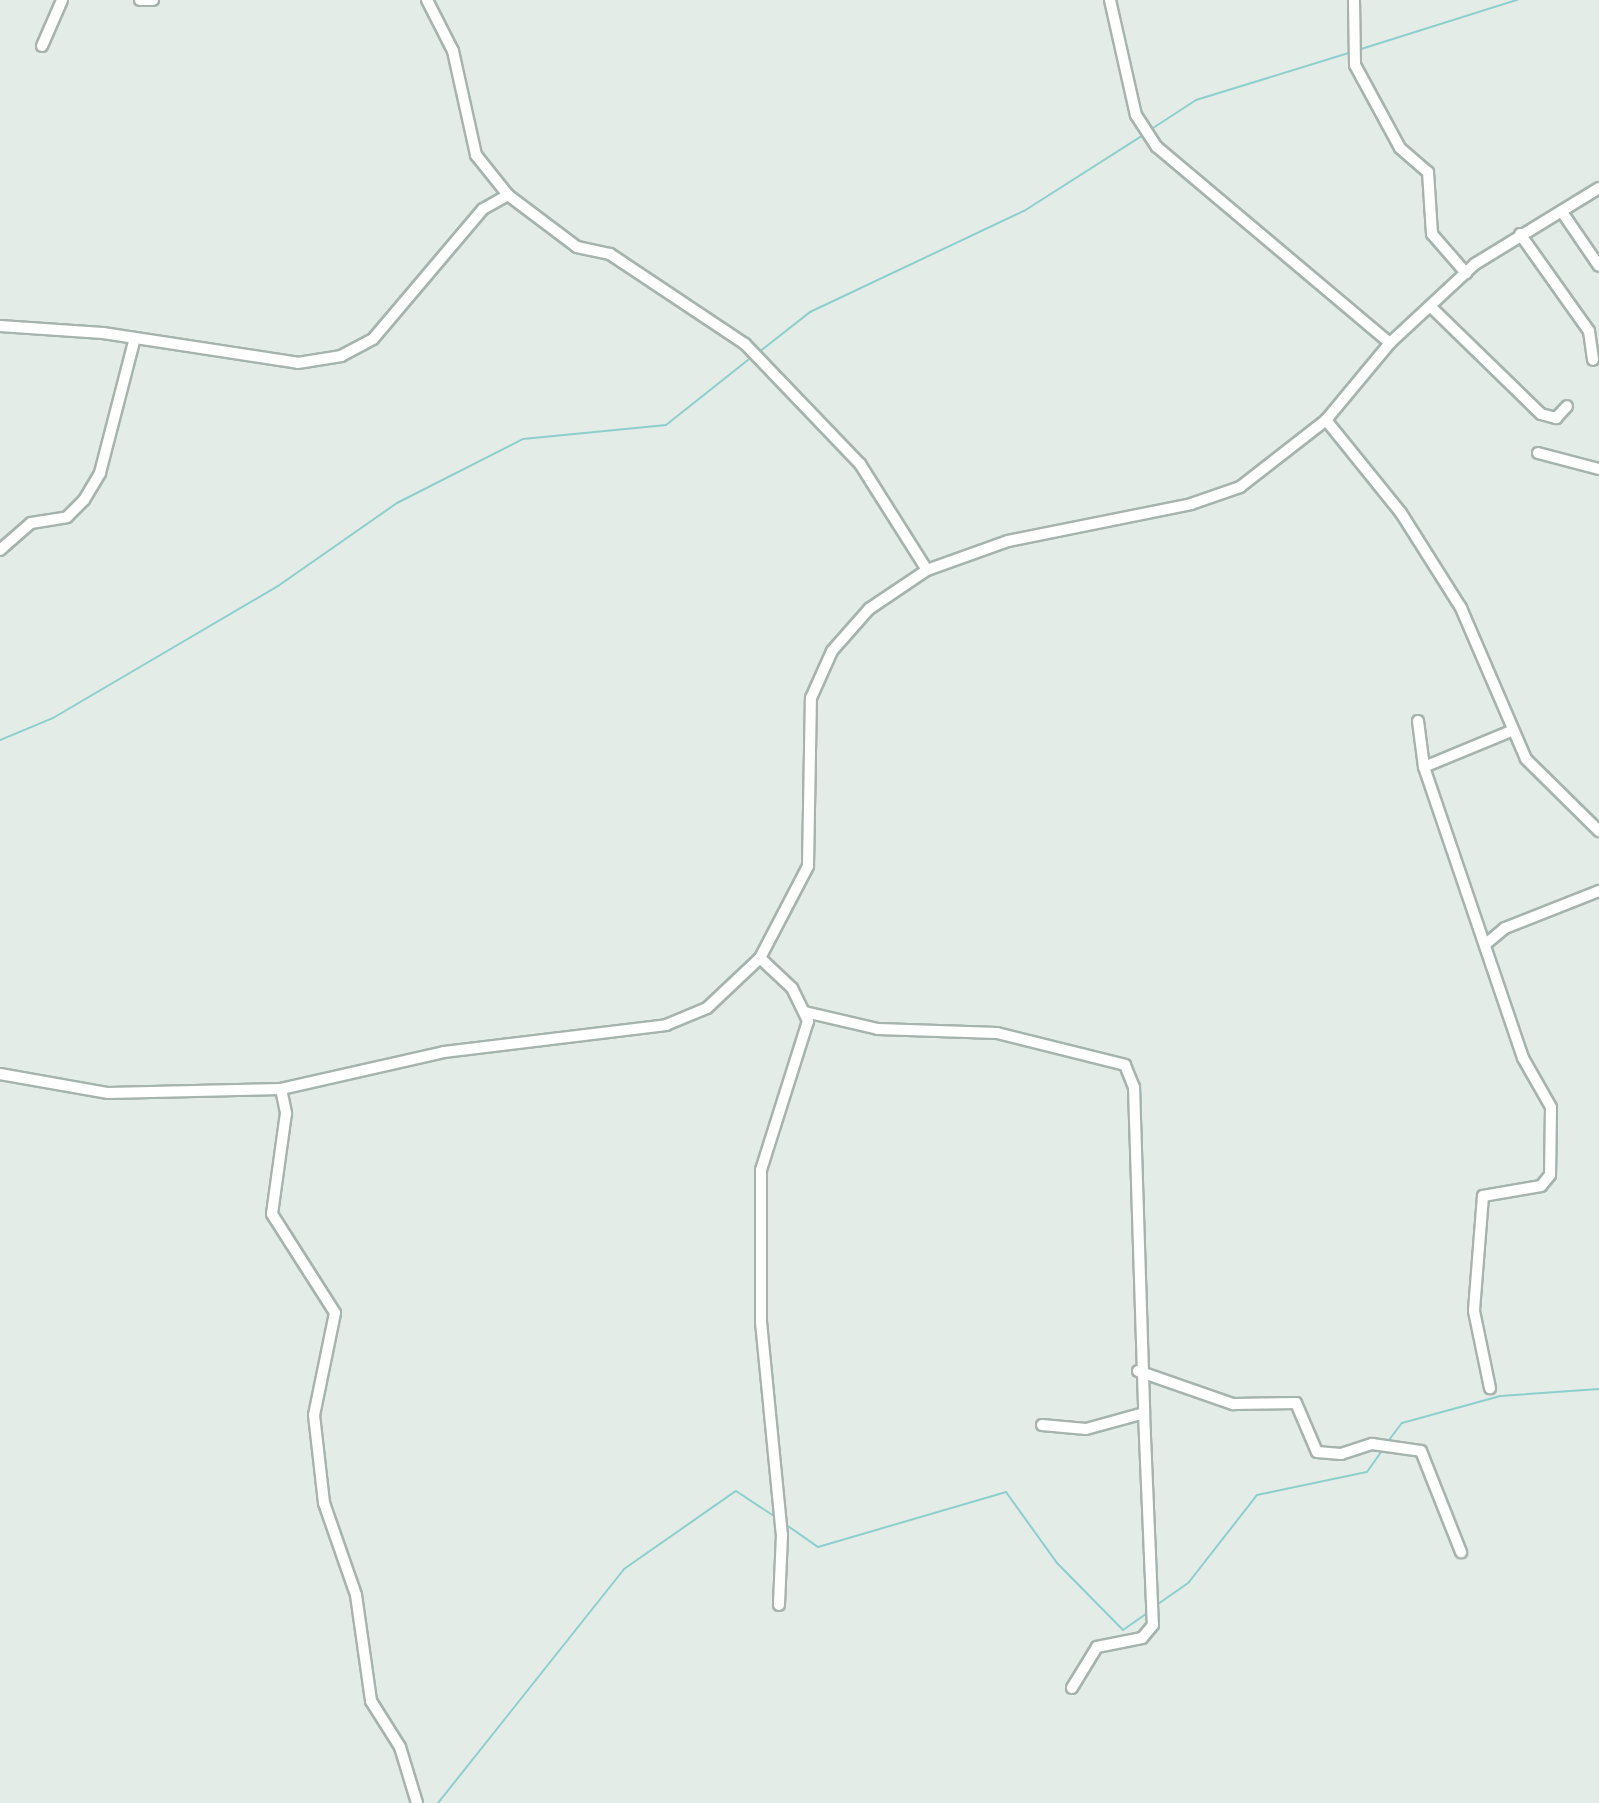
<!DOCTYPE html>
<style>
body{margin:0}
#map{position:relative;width:1599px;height:1803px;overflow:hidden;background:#e3ece7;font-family:Arial,sans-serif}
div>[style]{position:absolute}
.stream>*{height:2px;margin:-1px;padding:0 1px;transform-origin:1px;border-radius:1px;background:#8ecfcd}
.roads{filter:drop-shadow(2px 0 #a6b4ad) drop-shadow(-2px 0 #a6b4ad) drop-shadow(0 2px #a6b4ad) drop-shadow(0 -2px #a6b4ad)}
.minor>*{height:10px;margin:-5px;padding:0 5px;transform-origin:5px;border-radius:5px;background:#fff}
span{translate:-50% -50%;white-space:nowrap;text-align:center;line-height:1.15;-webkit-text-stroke:6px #f4f9f5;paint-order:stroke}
</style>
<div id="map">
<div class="stream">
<div style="left:1358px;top:50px;width:167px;rotate:-17.5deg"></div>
<div style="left:1150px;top:130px;width:55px;rotate:-33.1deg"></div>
<div style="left:1196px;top:100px;width:163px;rotate:-17.1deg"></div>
<div style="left:759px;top:352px;width:65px;rotate:-38.1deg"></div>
<div style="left:810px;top:312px;width:237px;rotate:-25.3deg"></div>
<div style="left:1024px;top:211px;width:143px;rotate:-32.5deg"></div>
<div style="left:0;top:740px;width:57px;rotate:-22.5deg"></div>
<div style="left:53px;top:718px;width:261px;rotate:-30.4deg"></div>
<div style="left:278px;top:586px;width:145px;rotate:-34.9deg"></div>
<div style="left:397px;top:503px;width:141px;rotate:-26.9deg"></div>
<div style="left:523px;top:439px;width:144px;rotate:-5.6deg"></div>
<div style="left:666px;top:425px;width:111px;rotate:-38.4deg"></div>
<div style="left:1389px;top:1440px;width:21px;rotate:-53deg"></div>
<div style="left:1402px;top:1423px;width:102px;rotate:-15.4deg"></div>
<div style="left:1500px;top:1396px;width:99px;rotate:-4deg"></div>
<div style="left:785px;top:1524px;width:40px;rotate:34.9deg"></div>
<div style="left:818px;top:1547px;width:196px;rotate:-16.3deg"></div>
<div style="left:1006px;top:1492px;width:87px;rotate:54.3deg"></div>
<div style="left:1057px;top:1563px;width:94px;rotate:45.4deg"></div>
<div style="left:1123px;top:1630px;width:33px;rotate:-35deg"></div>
<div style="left:1158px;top:1604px;width:38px;rotate:-35deg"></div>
<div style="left:1189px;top:1582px;width:110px;rotate:-52deg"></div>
<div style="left:1257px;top:1495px;width:112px;rotate:-11.8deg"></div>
<div style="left:1367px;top:1472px;width:28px;rotate:-55deg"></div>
<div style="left:438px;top:1803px;width:299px;rotate:-51.5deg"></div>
<div style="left:624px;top:1569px;width:136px;rotate:-34.9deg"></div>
<div style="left:736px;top:1491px;width:49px;rotate:33.4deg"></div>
</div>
<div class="roads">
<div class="minor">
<div style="left:140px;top:0;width:13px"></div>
<div style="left:427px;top:0;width:57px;rotate:63deg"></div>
<div style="left:453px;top:51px;width:107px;rotate:77.5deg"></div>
<div style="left:476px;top:155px;width:51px;rotate:51.3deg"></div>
<div style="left:508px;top:195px;width:86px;rotate:37deg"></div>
<div style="left:577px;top:247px;width:34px;rotate:12deg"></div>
<div style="left:610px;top:254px;width:162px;rotate:33.7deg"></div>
<div style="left:745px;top:344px;width:166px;rotate:46.2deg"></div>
<div style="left:860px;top:464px;width:125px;rotate:57.7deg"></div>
<div style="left:1110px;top:0;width:118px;rotate:77.3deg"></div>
<div style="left:1136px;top:115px;width:38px;rotate:57deg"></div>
<div style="left:1157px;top:147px;width:304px;rotate:40.1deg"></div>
<div style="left:1354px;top:0;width:65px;rotate:89.1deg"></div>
<div style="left:1355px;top:65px;width:94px;rotate:61.5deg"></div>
<div style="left:1400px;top:148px;width:37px;rotate:41deg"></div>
<div style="left:1428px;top:172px;width:62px;rotate:86.3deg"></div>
<div style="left:1432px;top:234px;width:52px;rotate:48.9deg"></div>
<div style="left:42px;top:46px;width:50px;rotate:-66.5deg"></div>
<div style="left:1562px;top:212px;width:65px;rotate:55.6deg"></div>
<div style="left:1520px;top:234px;width:119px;rotate:54.6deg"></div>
<div style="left:1589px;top:331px;width:29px;rotate:82deg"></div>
<div style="left:1430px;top:306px;width:155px;rotate:44.2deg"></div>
<div style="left:1541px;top:414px;width:16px;rotate:15deg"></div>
<div style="left:1556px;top:418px;width:16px;rotate:-47deg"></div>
<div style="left:0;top:326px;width:103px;rotate:3.9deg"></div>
<div style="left:103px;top:333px;width:197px;rotate:8.7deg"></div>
<div style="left:298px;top:363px;width:44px;rotate:-9.2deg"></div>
<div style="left:341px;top:356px;width:36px;rotate:-28deg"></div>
<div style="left:373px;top:339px;width:170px;rotate:-49.8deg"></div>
<div style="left:483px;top:209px;width:29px;rotate:-29deg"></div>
<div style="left:1326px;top:420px;width:119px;rotate:51.1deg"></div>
<div style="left:1401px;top:513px;width:112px;rotate:57.7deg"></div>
<div style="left:1461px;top:608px;width:164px;rotate:66.7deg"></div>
<div style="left:1526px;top:759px;width:103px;rotate:44.6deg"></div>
<div style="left:1538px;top:453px;width:63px;rotate:14.7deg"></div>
<div style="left:0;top:550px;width:41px;rotate:-41.1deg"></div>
<div style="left:31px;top:523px;width:36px;rotate:-9deg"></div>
<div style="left:67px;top:517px;width:24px;rotate:-45deg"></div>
<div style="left:84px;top:500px;width:31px;rotate:-59deg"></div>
<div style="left:100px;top:473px;width:139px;rotate:-75.5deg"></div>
<div style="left:1418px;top:721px;width:46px;rotate:82.6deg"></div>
<div style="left:1424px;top:767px;width:307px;rotate:71.2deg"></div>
<div style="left:1523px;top:1058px;width:56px;rotate:60.3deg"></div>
<div style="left:1551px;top:1107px;width:68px;rotate:90.8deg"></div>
<div style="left:1550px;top:1175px;width:14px;rotate:129deg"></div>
<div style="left:1541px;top:1186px;width:59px;rotate:170.2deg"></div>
<div style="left:1483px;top:1196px;width:115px;rotate:94.5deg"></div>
<div style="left:1474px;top:1311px;width:79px;rotate:78.3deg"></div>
<div style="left:1424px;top:767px;width:94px;rotate:-22.5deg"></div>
<div style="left:1487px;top:943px;width:23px;rotate:-40deg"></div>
<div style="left:1505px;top:928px;width:101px;rotate:-21.5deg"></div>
<div style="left:760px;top:958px;width:44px;rotate:43.2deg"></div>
<div style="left:792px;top:988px;width:37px;rotate:64deg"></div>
<div style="left:808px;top:1021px;width:156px;rotate:107.5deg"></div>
<div style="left:761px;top:1170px;width:152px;rotate:90deg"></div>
<div style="left:761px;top:1322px;width:214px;rotate:84.4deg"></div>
<div style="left:782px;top:1535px;width:70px;rotate:92.5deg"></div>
<div style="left:805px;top:1012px;width:75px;rotate:13.1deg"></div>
<div style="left:878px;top:1029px;width:119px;rotate:1.9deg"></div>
<div style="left:997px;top:1033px;width:132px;rotate:14deg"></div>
<div style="left:1125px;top:1065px;width:24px;rotate:68deg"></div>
<div style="left:1134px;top:1087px;width:326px;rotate:88.2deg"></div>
<div style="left:0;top:1074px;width:110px;rotate:10deg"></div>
<div style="left:108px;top:1093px;width:173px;rotate:-1.3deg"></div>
<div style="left:281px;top:1089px;width:167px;rotate:-12.8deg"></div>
<div style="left:444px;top:1052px;width:224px;rotate:-6.9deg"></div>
<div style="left:666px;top:1025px;width:44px;rotate:-22.5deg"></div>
<div style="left:707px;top:1008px;width:73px;rotate:-43.3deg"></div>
<div style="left:760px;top:958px;width:104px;rotate:-62.4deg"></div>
<div style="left:808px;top:866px;width:168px;rotate:-89deg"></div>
<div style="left:811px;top:698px;width:51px;rotate:-65.9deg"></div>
<div style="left:832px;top:651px;width:56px;rotate:-48.6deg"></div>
<div style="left:869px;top:609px;width:70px;rotate:-33.9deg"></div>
<div style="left:927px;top:570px;width:86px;rotate:-19.7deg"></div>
<div style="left:1008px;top:541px;width:187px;rotate:-11.4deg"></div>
<div style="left:1191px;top:504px;width:52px;rotate:-19.1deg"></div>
<div style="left:1240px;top:487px;width:109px;rotate:-37.9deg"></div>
<div style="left:1326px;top:420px;width:100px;rotate:-50.3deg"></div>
<div style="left:1390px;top:343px;width:116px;rotate:-42.9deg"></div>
<div style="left:1475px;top:264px;width:145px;rotate:-31.5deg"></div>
<div style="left:281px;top:1089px;width:25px;rotate:78deg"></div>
<div style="left:286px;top:1113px;width:102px;rotate:97.9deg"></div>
<div style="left:272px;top:1214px;width:117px;rotate:57.5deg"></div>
<div style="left:335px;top:1313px;width:104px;rotate:101.6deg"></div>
<div style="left:314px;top:1415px;width:89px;rotate:83.5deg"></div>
<div style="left:324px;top:1503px;width:97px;rotate:70.8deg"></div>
<div style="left:356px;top:1595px;width:107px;rotate:81.9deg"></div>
<div style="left:371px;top:1701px;width:54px;rotate:57.8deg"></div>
<div style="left:400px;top:1747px;width:59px;rotate:73.1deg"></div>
<div style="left:1138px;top:1371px;width:101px;rotate:19.2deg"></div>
<div style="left:1233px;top:1404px;width:63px;rotate:-0.9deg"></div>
<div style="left:1296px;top:1403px;width:53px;rotate:66.8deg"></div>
<div style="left:1317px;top:1452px;width:24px;rotate:5deg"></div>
<div style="left:1341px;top:1454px;width:33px;rotate:-18deg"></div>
<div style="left:1372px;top:1444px;width:49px;rotate:8.1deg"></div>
<div style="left:1421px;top:1451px;width:109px;rotate:68.4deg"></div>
<div style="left:1042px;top:1425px;width:44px;rotate:5.2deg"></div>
<div style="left:1086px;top:1429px;width:60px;rotate:-15.4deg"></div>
<div style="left:1144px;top:1413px;width:212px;rotate:87.6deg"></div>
<div style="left:1153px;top:1625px;width:17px;rotate:130deg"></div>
<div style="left:1142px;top:1638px;width:46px;rotate:168.7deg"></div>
<div style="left:1097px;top:1647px;width:48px;rotate:121.4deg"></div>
</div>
</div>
</div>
